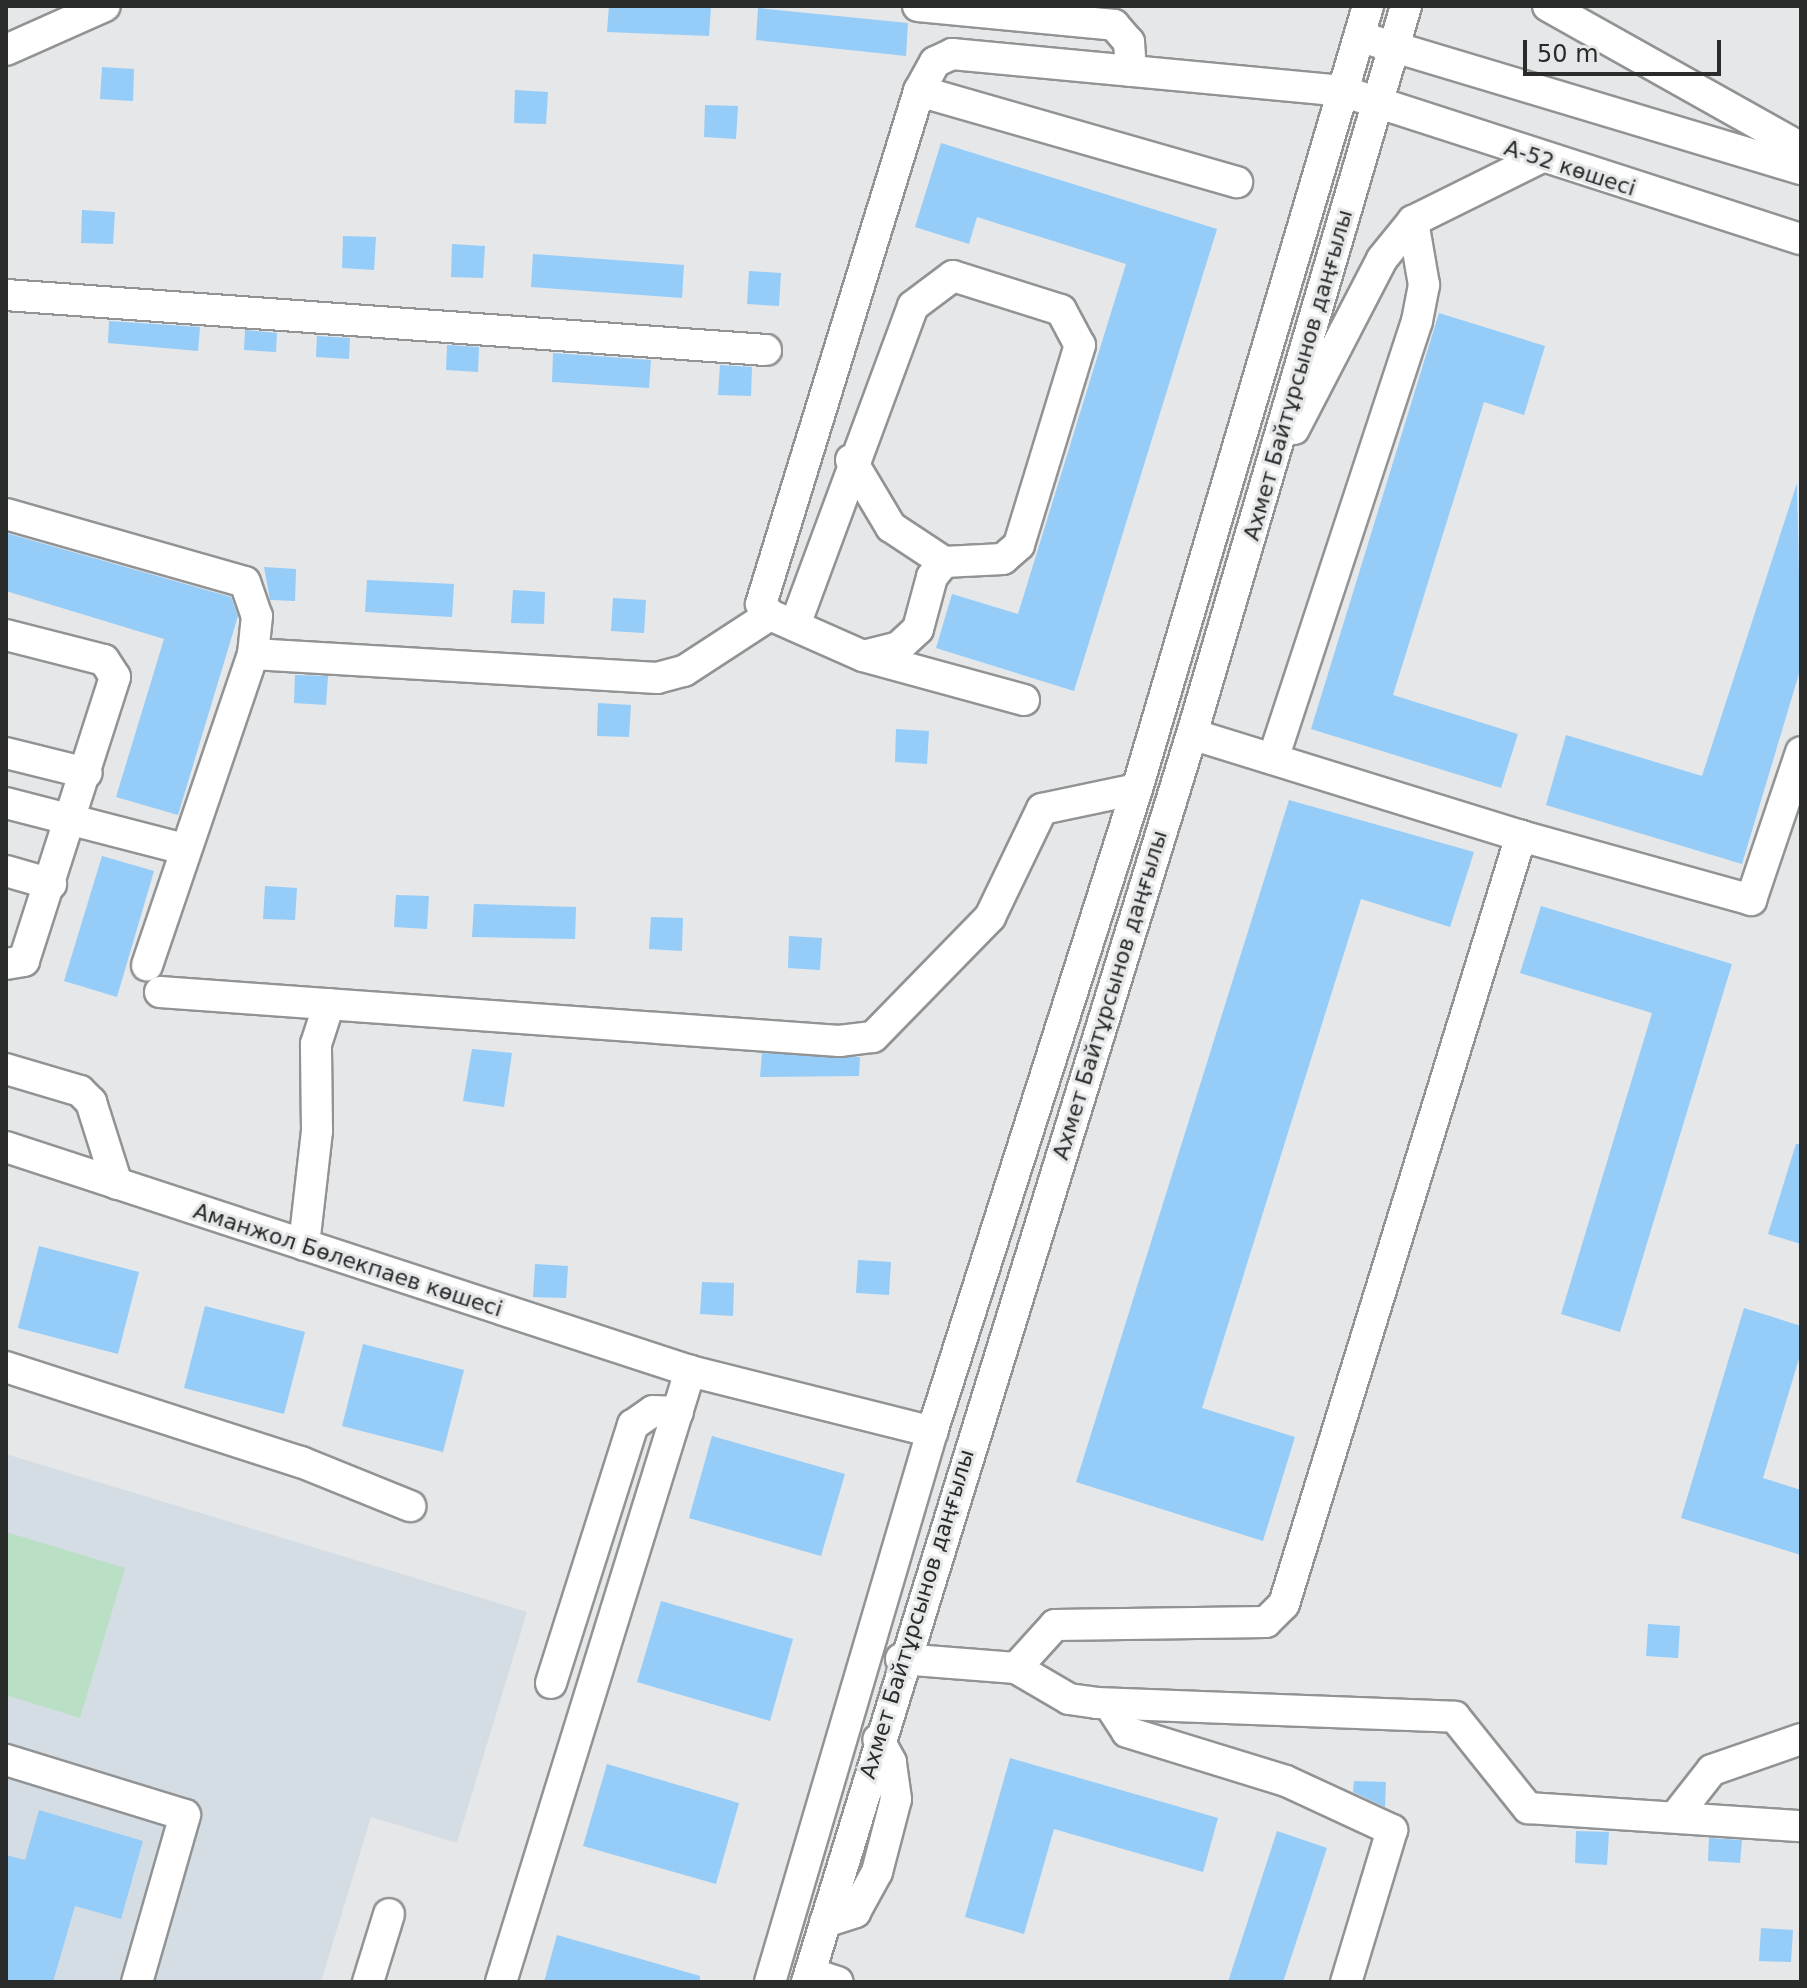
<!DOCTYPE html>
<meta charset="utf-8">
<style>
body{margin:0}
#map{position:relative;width:1807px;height:1988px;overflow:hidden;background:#e5e7e8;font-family:"DejaVu Sans",sans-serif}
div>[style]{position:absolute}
.built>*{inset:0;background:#d5dde4}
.green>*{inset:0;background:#b9dfc5}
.building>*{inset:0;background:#96ccf8}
.roads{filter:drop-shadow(2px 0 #919394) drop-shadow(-2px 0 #919394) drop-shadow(0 2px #919394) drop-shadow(0 -2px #919394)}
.minor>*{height:30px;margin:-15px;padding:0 15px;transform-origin:15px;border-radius:15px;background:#fff}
span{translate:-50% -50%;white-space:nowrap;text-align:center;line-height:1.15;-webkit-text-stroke:6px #e5e7e8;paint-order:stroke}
.street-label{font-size:22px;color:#2a2b2b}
.frame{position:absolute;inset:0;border:8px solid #2a2b2b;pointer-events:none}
.scale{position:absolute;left:1523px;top:40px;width:198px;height:36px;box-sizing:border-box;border:4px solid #2a2b2b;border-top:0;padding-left:10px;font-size:24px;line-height:28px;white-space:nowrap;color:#2a2b2b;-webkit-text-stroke:6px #e5e7e8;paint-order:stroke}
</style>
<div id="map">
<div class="built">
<div style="clip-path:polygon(6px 1454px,527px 1612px,457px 1843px,371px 1817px,321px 1982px,6px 1982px)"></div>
</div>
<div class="green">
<div style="clip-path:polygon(6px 1532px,125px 1568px,80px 1718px,6px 1695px)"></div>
</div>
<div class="building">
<div style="clip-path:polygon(609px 6px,711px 6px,709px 36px,607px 32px)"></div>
<div style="clip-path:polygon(758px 8px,908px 23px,906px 56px,756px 40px)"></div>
<div style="clip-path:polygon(102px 67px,134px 69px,133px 101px,100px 99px)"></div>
<div style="clip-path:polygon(515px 90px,548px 92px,546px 124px,514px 123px)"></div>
<div style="clip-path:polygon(705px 105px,738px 106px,736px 139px,704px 137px)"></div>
<div style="clip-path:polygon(941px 143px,1217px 229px,1074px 691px,936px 648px,952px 594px,1018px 614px,1126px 264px,977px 217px,969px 244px,915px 227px)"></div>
<div style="clip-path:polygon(82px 210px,115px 212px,113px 244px,81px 243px)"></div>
<div style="clip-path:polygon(343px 236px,376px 237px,374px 270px,342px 268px)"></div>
<div style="clip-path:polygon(452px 244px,485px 246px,483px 278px,451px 277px)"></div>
<div style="clip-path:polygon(533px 254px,684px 265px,682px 298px,531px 287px)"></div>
<div style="clip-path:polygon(749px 271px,781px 273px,779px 306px,747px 304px)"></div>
<div style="clip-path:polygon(1439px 313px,1545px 346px,1524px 415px,1484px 402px,1393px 695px,1518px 734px,1501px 788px,1311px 729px)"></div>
<div style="clip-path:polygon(109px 321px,200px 327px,198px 351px,108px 343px)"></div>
<div style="clip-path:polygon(245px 330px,277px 333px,276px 352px,244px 350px)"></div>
<div style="clip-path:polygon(317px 336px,350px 338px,349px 359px,316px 357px)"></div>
<div style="clip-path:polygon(447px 345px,479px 347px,478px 372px,446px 370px)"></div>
<div style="clip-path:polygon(553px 353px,651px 360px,649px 388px,552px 382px)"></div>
<div style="clip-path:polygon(720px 365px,752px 367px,751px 396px,718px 395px)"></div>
<div style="clip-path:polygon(1797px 483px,1801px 667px,1742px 864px,1546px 805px,1566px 735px,1702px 776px)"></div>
<div style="clip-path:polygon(6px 533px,231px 597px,238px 616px,178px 815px,116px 797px,164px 639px,6px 591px)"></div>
<div style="clip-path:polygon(264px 567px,296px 569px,295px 601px,270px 600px)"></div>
<div style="clip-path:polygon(367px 580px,454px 584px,452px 617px,365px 612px)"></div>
<div style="clip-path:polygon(513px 590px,545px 592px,544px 624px,511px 623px)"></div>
<div style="clip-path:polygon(613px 598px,646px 600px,644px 633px,611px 631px)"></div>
<div style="clip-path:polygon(295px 675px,328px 676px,326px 705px,294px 703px)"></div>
<div style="clip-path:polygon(598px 703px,631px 705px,629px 737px,597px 736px)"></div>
<div style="clip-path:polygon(896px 729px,929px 731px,927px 764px,895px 762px)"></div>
<div style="clip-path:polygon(1289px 800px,1474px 852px,1450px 927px,1361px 899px,1202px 1408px,1295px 1437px,1263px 1541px,1076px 1482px)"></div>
<div style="clip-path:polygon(102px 856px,154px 871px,117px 997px,64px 981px)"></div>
<div style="clip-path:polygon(265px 886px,297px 888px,295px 920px,263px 919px)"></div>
<div style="clip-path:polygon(396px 895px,429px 896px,427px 929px,394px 927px)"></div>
<div style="clip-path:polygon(474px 904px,576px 907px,575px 939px,472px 937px)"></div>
<div style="clip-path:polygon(1541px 906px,1732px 964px,1620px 1332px,1561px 1314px,1652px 1013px,1520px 973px)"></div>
<div style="clip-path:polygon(651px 917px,683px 918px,682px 951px,649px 949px)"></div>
<div style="clip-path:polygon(789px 936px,822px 938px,820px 970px,788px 968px)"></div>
<div style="clip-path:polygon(472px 1049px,512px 1053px,504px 1107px,463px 1101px)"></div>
<div style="clip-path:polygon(762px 1053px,860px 1057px,859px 1076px,760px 1077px)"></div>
<div style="clip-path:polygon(1796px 1144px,1801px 1144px,1801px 1244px,1768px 1234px)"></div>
<div style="clip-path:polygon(39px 1246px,139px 1272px,118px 1354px,18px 1328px)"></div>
<div style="clip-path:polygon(858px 1260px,891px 1262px,889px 1295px,856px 1293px)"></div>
<div style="clip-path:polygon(535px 1264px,568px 1266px,566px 1298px,533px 1297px)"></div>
<div style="clip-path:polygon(702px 1282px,734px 1283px,733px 1316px,700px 1314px)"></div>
<div style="clip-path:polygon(205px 1306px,305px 1332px,284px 1414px,184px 1388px)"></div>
<div style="clip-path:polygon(1744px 1308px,1801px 1326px,1801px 1352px,1763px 1478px,1801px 1490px,1801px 1555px,1681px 1518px)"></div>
<div style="clip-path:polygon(363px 1344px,464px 1370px,443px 1452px,342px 1426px)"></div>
<div style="clip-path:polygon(712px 1436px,845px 1474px,821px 1556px,689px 1518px)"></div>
<div style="clip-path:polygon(661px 1601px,793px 1639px,770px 1721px,637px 1682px)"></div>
<div style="clip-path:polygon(1648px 1624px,1680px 1626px,1678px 1658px,1646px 1656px)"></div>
<div style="clip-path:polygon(1010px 1758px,1218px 1818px,1203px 1872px,1054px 1829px,1024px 1934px,965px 1917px)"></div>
<div style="clip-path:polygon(607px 1764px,739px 1803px,716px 1884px,583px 1846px)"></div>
<div style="clip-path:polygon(1354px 1781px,1386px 1782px,1385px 1807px,1353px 1792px)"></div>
<div style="clip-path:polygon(39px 1810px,143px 1841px,121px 1919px,75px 1906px,53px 1982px,6px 1982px,6px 1855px,25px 1860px)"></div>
<div style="clip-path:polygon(1277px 1831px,1327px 1848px,1283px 1982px,1228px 1982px)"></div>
<div style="clip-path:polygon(1576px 1831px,1609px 1832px,1607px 1865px,1575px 1863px)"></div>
<div style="clip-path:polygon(1709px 1838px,1742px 1840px,1740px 1863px,1708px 1861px)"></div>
<div style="clip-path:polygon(1761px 1928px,1793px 1930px,1791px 1962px,1759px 1961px)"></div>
<div style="clip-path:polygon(557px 1935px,700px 1976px,700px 1982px,544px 1982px)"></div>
</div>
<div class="roads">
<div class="minor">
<div style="left:918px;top:6px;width:197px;rotate:5.5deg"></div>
<div style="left:1114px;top:25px;width:23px;rotate:49deg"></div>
<div style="left:1129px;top:42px;width:29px;rotate:86deg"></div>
<div style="left:1548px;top:6px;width:290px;rotate:29.3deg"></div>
<div style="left:1374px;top:41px;width:446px;rotate:16.7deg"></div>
<div style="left:6px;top:50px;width:108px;rotate:-24deg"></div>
<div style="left:919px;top:91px;width:331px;rotate:16deg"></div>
<div style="left:6px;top:295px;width:762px;rotate:4.14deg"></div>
<div style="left:1294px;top:429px;width:191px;rotate:-62.6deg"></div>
<div style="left:1382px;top:259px;width:49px;rotate:-50.8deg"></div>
<div style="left:1413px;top:221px;width:140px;rotate:-26.4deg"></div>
<div style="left:851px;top:460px;width:78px;rotate:59.2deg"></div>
<div style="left:891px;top:527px;width:64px;rotate:33.4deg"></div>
<div style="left:6px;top:514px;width:248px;rotate:15.9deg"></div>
<div style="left:245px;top:582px;width:36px;rotate:71deg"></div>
<div style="left:257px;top:616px;width:38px;rotate:96deg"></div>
<div style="left:253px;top:654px;width:329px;rotate:108.8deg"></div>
<div style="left:795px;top:625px;width:340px;rotate:-69.7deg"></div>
<div style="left:913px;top:306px;width:50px;rotate:-36.9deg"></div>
<div style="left:953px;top:276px;width:113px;rotate:17.5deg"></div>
<div style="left:1061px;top:310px;width:40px;rotate:62deg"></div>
<div style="left:1080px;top:345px;width:209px;rotate:107deg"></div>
<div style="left:1019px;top:545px;width:21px;rotate:139deg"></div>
<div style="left:1003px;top:559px;width:59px;rotate:177.1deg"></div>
<div style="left:944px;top:562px;width:19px;rotate:129deg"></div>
<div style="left:932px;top:577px;width:54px;rotate:105.1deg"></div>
<div style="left:918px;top:629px;width:26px;rotate:137deg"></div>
<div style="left:899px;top:647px;width:36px;rotate:166deg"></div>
<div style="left:6px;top:635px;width:101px;rotate:14.3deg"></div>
<div style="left:104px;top:660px;width:20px;rotate:57deg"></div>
<div style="left:115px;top:677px;width:298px;rotate:107.8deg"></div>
<div style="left:24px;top:961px;width:18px;rotate:171deg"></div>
<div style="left:253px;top:654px;width:405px;rotate:3.4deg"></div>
<div style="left:657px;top:678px;width:28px;rotate:-15deg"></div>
<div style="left:684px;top:671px;width:103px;rotate:-33.1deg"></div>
<div style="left:1024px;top:700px;width:167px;rotate:-164.7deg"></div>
<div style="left:863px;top:656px;width:102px;rotate:-156.2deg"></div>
<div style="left:770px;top:615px;width:14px;rotate:-129deg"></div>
<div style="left:761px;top:604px;width:537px;rotate:-72.88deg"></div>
<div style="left:919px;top:91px;width:33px;rotate:-61deg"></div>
<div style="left:935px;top:62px;width:19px;rotate:-25deg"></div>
<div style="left:952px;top:54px;width:392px;rotate:5.4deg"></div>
<div style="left:1342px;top:91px;width:482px;rotate:17.9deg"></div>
<div style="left:6px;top:753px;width:83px;rotate:13.9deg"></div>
<div style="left:1273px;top:759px;width:461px;rotate:-71.8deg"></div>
<div style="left:1417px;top:321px;width:37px;rotate:-79deg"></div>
<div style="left:1424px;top:285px;width:65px;rotate:-99.8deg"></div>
<div style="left:6px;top:803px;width:184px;rotate:14.5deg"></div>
<div style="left:1521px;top:836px;width:239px;rotate:15.5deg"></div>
<div style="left:1751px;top:900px;width:156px;rotate:-71.3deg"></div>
<div style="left:6px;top:871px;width:47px;rotate:16.1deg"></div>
<div style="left:160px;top:992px;width:681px;rotate:4.13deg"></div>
<div style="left:839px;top:1041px;width:34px;rotate:-7deg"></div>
<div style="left:873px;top:1037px;width:168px;rotate:-45.7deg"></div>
<div style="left:990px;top:917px;width:120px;rotate:-64.3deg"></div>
<div style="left:1042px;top:809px;width:97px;rotate:-11.9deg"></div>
<div style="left:6px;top:1069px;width:77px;rotate:16.6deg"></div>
<div style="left:80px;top:1091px;width:16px;rotate:45deg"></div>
<div style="left:91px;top:1102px;width:86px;rotate:72.4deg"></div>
<div style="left:6px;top:1147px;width:720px;rotate:18.13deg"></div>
<div style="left:690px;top:1371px;width:250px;rotate:14.1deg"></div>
<div style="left:304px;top:1245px;width:115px;rotate:-83.5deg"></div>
<div style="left:317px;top:1131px;width:87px;rotate:-90.7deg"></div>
<div style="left:316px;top:1044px;width:42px;rotate:-72deg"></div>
<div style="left:6px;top:1367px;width:310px;rotate:17.9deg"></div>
<div style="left:301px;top:1462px;width:118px;rotate:22deg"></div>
<div style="left:901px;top:1659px;width:115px;rotate:4.5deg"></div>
<div style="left:1016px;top:1668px;width:61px;rotate:30.3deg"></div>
<div style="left:1069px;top:1699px;width:28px;rotate:8deg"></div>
<div style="left:1097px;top:1703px;width:358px;rotate:2.2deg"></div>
<div style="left:1455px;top:1717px;width:117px;rotate:51.3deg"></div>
<div style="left:1528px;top:1808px;width:274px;rotate:3.8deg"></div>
<div style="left:1016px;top:1668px;width:58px;rotate:-47.8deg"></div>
<div style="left:1055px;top:1625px;width:211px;rotate:-0.8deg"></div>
<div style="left:1266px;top:1622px;width:25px;rotate:-45deg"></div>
<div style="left:1284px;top:1604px;width:804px;rotate:-72.85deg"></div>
<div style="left:1521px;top:836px;width:344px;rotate:-162.8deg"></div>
<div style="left:551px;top:1683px;width:271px;rotate:-72.4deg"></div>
<div style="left:633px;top:1425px;width:24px;rotate:-35deg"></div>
<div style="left:653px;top:1411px;width:25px;rotate:2deg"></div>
<div style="left:1109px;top:1704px;width:33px;rotate:57deg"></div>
<div style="left:1127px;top:1732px;width:166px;rotate:17.1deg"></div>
<div style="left:1286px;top:1781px;width:117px;rotate:24.8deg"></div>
<div style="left:1392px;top:1830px;width:159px;rotate:106.8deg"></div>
<div style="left:6px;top:1760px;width:187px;rotate:17.1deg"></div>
<div style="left:185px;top:1815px;width:174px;rotate:106deg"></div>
<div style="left:1675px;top:1817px;width:60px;rotate:-51.8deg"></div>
<div style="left:1712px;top:1770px;width:94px;rotate:-19.2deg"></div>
<div style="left:825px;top:1922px;width:32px;rotate:-18deg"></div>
<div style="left:855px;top:1912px;width:46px;rotate:-61.2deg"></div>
<div style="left:877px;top:1872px;width:75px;rotate:-75.4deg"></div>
<div style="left:896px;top:1799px;width:37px;rotate:-98deg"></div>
<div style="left:891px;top:1762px;width:26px;rotate:-119deg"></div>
<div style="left:810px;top:1973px;width:29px;rotate:18deg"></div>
<div style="left:368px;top:1982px;width:71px;rotate:-72.8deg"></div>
<div style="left:501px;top:1982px;width:640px;rotate:-72.81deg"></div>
<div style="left:770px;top:1982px;width:573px;rotate:-73.59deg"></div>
<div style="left:932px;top:1432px;width:675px;rotate:-72.32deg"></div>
<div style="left:1137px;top:789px;width:816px;rotate:-73.56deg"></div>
<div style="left:807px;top:1982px;width:1306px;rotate:-72.86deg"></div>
<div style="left:1192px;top:734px;width:759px;rotate:-73.62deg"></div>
</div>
</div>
<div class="street-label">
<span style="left:1570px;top:168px;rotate:18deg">А-52 көшесі</span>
<span style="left:1298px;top:375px;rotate:-74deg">Ахмет Байтұрсынов даңғылы</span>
<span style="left:1110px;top:995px;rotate:-73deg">Ахмет Байтұрсынов даңғылы</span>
<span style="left:348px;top:1260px;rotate:18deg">Аманжол Бөлекпаев көшесі</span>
<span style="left:917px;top:1614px;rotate:-73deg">Ахмет Байтұрсынов даңғылы</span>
</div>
<div class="frame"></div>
<div class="scale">50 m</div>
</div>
